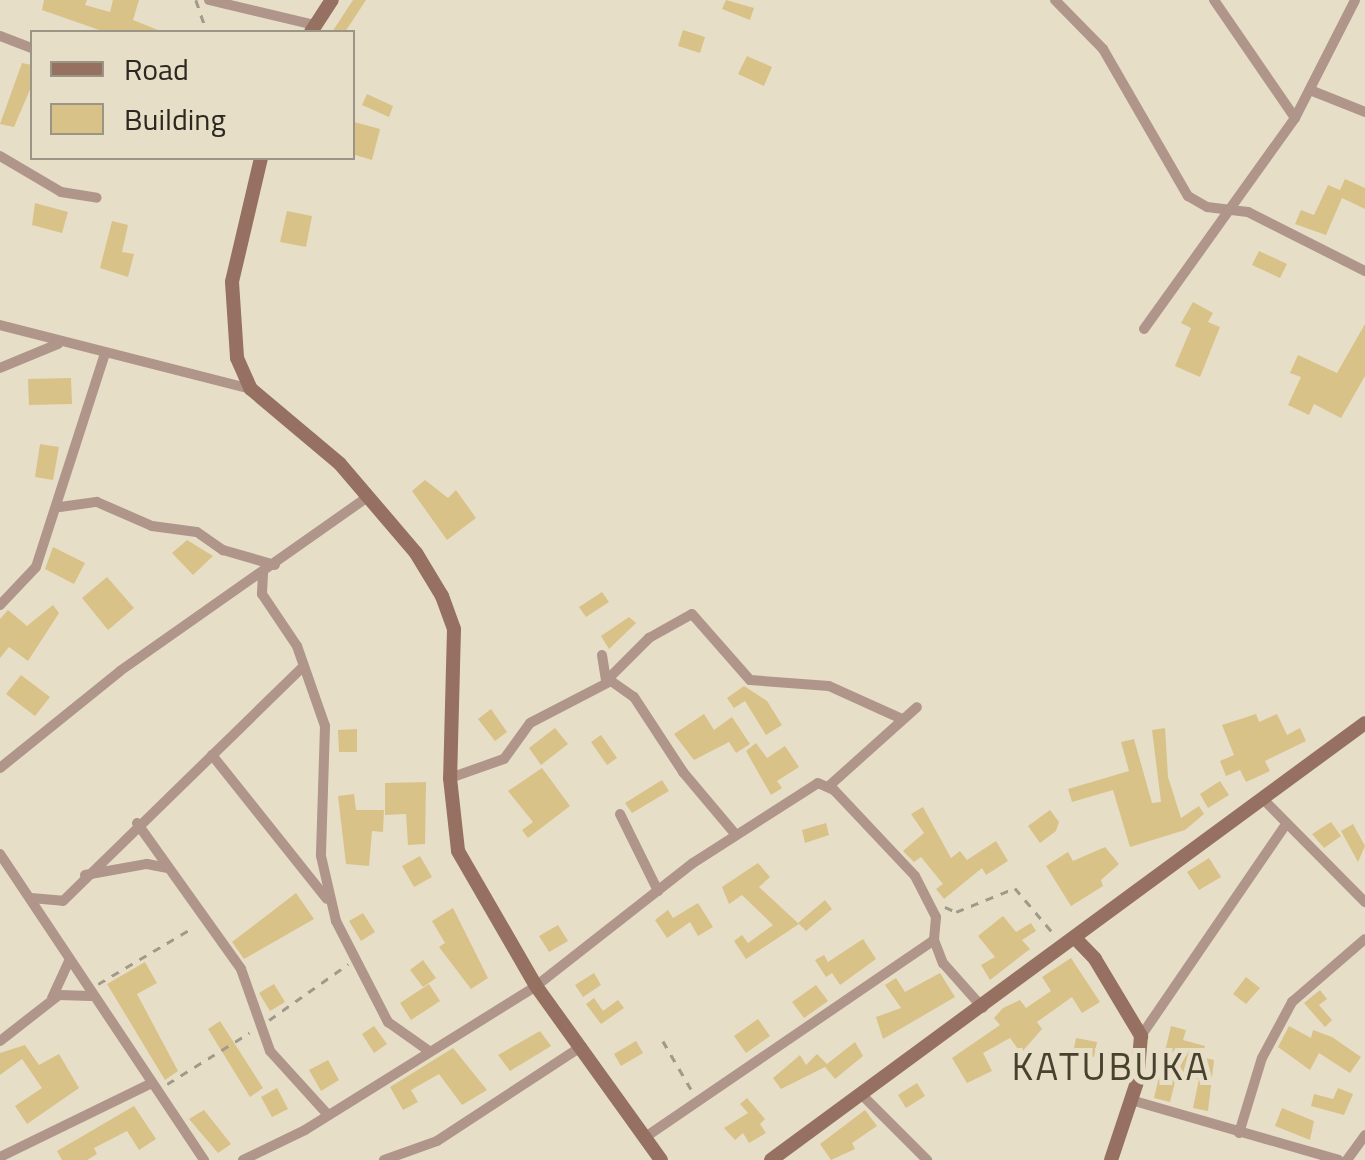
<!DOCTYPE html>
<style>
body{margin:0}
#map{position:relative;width:1365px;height:1160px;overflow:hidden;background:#e7dec8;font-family:"Titillium Web",sans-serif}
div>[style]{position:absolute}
.building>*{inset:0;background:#d9c288}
.path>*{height:2.5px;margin-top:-1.25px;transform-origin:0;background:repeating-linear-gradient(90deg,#a19a89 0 8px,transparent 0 16px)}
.street>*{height:10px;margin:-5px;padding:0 5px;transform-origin:5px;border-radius:5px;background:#af958a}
.secondary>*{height:14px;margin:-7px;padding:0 7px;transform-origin:7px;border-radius:7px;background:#967061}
span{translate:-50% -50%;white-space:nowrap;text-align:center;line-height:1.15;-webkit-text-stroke:10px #e7dec8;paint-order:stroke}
.neighbourhood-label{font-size:38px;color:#48412e;letter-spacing:2.5px}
.legend{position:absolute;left:30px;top:30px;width:325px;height:130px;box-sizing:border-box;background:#e7dec8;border:2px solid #9c9585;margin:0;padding:12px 18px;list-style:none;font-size:30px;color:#2c2820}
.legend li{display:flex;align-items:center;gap:20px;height:50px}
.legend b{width:50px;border:2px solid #9c9585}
</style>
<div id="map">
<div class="building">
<div style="clip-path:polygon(44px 0,87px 0,85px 5px,110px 12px,113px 0,139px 0,133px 20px,163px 32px,105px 32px,42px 10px)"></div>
<div style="clip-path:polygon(353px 0,366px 0,345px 32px,332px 32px)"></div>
<div style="clip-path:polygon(726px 0,754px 8px,750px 20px,722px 9px)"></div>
<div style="clip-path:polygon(683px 30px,705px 37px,700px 53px,678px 46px)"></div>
<div style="clip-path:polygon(747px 56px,772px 67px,764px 86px,738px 74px)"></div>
<div style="clip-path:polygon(22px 63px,32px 65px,32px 85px,14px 127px,0 124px)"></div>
<div style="clip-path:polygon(367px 94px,393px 106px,389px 117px,362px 105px)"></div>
<div style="clip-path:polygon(354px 122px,380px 129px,372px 160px,352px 154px)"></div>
<div style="clip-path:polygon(1345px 179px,1365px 188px,1365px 209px,1342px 198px,1326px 235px,1295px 224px,1301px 210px,1314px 215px,1328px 185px,1340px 190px)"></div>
<div style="clip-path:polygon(35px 203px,68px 212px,62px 233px,32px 225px)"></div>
<div style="clip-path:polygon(287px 211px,312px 216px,306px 247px,280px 242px)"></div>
<div style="clip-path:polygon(112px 221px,128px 225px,122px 252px,134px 254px,128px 277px,100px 268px)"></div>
<div style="clip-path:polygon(1259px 251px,1287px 264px,1280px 278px,1252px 265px)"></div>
<div style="clip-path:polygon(1193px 302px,1213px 313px,1208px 322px,1220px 327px,1200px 377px,1175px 366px,1191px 328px,1181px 323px)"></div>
<div style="clip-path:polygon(1365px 324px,1365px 376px,1341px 418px,1314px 404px,1309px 415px,1288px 405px,1301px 377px,1290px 373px,1298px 355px,1337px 373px)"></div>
<div style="clip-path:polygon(71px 378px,72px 404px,29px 405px,28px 379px)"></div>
<div style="clip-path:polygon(40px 444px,59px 447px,53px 480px,35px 477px)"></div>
<div style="clip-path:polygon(425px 480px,448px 498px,456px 490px,476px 518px,447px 540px,412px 491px)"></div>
<div style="clip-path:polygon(187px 540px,213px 556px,193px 575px,172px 553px)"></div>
<div style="clip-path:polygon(53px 547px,85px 563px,74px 584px,45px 569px)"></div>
<div style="clip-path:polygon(107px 577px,134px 608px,108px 630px,82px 598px)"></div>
<div style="clip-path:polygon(602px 592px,609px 602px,586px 617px,579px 607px)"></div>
<div style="clip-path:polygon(53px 605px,59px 613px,28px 661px,9px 647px,0 658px,0 619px,8px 610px,27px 626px)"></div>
<div style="clip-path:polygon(629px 617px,636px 623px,609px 649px,601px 636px)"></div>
<div style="clip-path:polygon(21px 675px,50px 697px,35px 716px,6px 694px)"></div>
<div style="clip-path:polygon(744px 686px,767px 701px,782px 725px,766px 735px,745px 701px,734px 708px,727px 698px)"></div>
<div style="clip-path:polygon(491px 709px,507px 732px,495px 741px,478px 719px)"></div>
<div style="clip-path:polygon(704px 714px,714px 730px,732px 717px,750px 744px,736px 753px,729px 742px,694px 760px,674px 734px)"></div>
<div style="clip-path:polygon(1256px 714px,1259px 722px,1277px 714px,1287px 735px,1300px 728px,1306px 741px,1265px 761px,1270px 771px,1246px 782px,1240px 770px,1226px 776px,1220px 761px,1234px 755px,1222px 725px)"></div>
<div style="clip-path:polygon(555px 728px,568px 744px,541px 765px,529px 748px)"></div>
<div style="clip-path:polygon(1165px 728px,1168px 777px,1181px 818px,1199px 806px,1204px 814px,1185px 830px,1130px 847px,1113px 790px,1072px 802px,1068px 789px,1129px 771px,1121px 742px,1134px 739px,1152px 803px,1161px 802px,1152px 730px)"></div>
<div style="clip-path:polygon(357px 729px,357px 752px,339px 752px,338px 730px)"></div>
<div style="clip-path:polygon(601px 735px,617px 758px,607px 765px,591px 742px)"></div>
<div style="clip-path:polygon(756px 743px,767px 758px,785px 746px,799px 767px,777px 781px,782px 788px,771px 795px,746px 751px)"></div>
<div style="clip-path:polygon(542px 768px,570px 806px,528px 838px,522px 830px,533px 822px,508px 791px)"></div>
<div style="clip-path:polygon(662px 780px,669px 791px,632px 813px,625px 803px)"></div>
<div style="clip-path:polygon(1220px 781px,1229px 795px,1208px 808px,1200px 794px)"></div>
<div style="clip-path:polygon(426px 782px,425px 844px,408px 845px,406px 814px,385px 815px,385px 783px)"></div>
<div style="clip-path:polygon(354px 794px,356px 810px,384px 810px,383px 832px,372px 831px,369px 866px,346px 864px,338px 796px)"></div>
<div style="clip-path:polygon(923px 807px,951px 858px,960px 851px,967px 860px,996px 841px,1008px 861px,986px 875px,982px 868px,944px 899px,936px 889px,943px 884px,921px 857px,914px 862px,903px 851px,924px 833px,911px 814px)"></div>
<div style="clip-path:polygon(1050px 810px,1059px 822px,1056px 831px,1040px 843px,1028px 826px)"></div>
<div style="clip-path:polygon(1331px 822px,1341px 836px,1324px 848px,1312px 834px)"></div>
<div style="clip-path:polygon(826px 823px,829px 835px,805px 843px,802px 830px)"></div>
<div style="clip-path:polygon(1353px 824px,1365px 846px,1358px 862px,1341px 831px)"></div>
<div style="clip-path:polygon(1105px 847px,1119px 864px,1101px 880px,1103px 886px,1071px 906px,1046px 866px,1068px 852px,1073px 861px)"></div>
<div style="clip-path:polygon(420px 856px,432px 877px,414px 887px,402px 866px)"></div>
<div style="clip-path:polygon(1209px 858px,1221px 877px,1199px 890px,1187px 872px)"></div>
<div style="clip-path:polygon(758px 863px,770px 877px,759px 887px,799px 924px,746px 959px,734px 941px,742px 935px,748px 943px,773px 925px,742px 895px,729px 904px,722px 887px)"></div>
<div style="clip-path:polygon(296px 893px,314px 919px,244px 959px,232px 942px)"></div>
<div style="clip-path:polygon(825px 900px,832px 909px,806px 931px,798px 923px)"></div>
<div style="clip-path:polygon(698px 903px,713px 927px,698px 936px,690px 922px,667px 938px,655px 920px,668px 910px,673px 918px)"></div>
<div style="clip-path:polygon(453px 908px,488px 978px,471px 989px,439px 947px,445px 943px,432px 921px)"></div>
<div style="clip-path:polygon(363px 913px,375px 932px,361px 941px,349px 921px)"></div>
<div style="clip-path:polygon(1003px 916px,1016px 932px,1031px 923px,1036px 931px,1022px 940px,1030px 949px,990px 980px,981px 965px,995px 957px,978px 936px)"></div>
<div style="clip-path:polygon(558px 925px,568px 941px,549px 952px,539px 936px)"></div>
<div style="clip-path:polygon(863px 939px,876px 959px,840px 985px,832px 973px,826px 977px,815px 960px,824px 955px,828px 962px)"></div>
<div style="clip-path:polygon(1071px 958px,1100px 1002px,1082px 1013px,1072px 997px,1037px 1022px,1042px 1029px,1021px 1053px,1010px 1038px,983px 1053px,992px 1071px,967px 1083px,952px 1058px,1000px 1025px,994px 1018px,1003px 1008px,1020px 1000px,1026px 1008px,1051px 991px,1042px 977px)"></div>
<div style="clip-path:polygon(423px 960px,436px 978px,423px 987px,410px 970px)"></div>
<div style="clip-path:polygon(145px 962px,157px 983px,137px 994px,178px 1071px,165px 1080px,107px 984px)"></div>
<div style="clip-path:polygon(594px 973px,601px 985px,583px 997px,575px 985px)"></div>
<div style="clip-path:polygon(940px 973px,955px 997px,883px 1039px,876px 1017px,901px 1008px,885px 985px,896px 978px,905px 992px)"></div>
<div style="clip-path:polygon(1246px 977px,1260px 988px,1246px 1004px,1233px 994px)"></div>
<div style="clip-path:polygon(274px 984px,285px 1002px,270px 1011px,259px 993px)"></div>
<div style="clip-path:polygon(429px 984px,440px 1001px,411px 1020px,400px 1003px)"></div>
<div style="clip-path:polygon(816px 985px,828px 1001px,804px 1018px,792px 1002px)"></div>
<div style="clip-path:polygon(1320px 990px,1327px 999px,1319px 1005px,1332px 1020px,1325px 1027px,1304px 1003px)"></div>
<div style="clip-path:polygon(594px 998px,603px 1011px,618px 1000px,624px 1008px,601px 1024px,586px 1004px)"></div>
<div style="clip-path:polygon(758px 1019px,770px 1036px,746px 1053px,734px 1036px)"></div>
<div style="clip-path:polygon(220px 1021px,263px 1088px,250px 1097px,208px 1029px)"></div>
<div style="clip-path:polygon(374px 1026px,387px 1044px,374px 1053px,362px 1034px)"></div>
<div style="clip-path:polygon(1171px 1026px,1186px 1030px,1183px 1040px,1205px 1046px,1201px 1057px,1214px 1060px,1208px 1111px,1193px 1108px,1199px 1079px,1177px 1074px,1170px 1102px,1154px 1098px)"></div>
<div style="clip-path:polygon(1289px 1026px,1311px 1038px,1313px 1030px,1332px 1037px,1361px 1057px,1350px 1073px,1319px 1053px,1310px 1070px,1278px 1047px)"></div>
<div style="clip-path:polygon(540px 1031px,551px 1046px,510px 1071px,498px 1055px)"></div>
<div style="clip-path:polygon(1076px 1038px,1097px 1042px,1094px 1057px,1073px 1053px)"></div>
<div style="clip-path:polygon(636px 1041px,643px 1053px,621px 1066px,614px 1054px)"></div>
<div style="clip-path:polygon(855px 1042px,863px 1056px,835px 1079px,825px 1067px,781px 1089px,773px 1078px,800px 1055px,806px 1065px,817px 1054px,827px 1064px)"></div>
<div style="clip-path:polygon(25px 1045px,39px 1065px,59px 1054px,79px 1088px,27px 1124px,15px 1106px,42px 1088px,22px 1059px,0 1075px,0 1053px)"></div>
<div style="clip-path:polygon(453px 1048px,487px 1090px,462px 1105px,439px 1074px,411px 1090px,418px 1102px,403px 1110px,390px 1087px)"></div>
<div style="clip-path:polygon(328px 1060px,339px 1080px,321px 1091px,309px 1070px)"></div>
<div style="clip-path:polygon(917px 1083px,925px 1096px,906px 1108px,898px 1095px)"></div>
<div style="clip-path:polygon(277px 1088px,288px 1109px,272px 1117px,261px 1097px)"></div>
<div style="clip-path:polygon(1338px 1088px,1353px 1094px,1344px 1115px,1311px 1106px,1314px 1094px,1333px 1099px)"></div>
<div style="clip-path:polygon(747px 1098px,765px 1119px,760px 1124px,766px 1133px,749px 1143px,743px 1133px,735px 1140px,724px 1128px,748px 1113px,740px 1104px)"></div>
<div style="clip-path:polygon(134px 1106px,156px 1139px,139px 1150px,127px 1131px,94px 1148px,97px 1154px,87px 1160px,62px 1160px,57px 1151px)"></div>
<div style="clip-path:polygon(1282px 1108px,1314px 1121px,1310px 1140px,1275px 1126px)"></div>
<div style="clip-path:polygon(204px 1110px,231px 1144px,218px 1153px,189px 1119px)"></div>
<div style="clip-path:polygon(865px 1110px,877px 1126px,852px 1143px,855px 1149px,831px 1160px,820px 1144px)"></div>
</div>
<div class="path">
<div style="left:196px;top:0;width:34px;rotate:71deg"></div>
<div style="left:945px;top:907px;width:12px;rotate:24deg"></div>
<div style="left:956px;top:912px;width:64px;rotate:-22.1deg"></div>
<div style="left:1015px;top:888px;width:60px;rotate:49.7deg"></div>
<div style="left:98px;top:984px;width:112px;rotate:-30.7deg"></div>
<div style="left:269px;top:1020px;width:97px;rotate:-35.3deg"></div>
<div style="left:663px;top:1041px;width:56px;rotate:59.7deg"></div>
<div style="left:167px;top:1084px;width:97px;rotate:-31.9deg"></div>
</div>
<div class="street">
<div style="left:209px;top:0;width:109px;rotate:13.3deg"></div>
<div style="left:1055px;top:0;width:69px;rotate:45.6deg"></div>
<div style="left:1103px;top:49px;width:170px;rotate:60deg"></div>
<div style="left:1188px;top:196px;width:22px;rotate:30deg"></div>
<div style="left:1207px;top:207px;width:41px;rotate:7deg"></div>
<div style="left:1248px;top:212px;width:131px;rotate:26.8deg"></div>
<div style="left:1214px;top:0;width:143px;rotate:55.5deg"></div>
<div style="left:0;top:36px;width:34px;rotate:21deg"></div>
<div style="left:1310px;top:90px;width:59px;rotate:21.8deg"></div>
<div style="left:0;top:156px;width:71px;rotate:30.5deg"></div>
<div style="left:61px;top:192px;width:36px;rotate:9deg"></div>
<div style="left:0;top:325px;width:259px;rotate:14.3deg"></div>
<div style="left:1144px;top:329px;width:259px;rotate:-54.4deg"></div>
<div style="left:1295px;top:118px;width:132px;rotate:-63deg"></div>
<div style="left:0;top:368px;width:63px;rotate:-22.5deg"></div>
<div style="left:60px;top:507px;width:37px;rotate:-8deg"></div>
<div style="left:97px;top:502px;width:60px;rotate:23.6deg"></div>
<div style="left:152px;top:526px;width:45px;rotate:7.6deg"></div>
<div style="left:197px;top:532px;width:32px;rotate:35deg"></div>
<div style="left:223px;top:550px;width:54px;rotate:16.1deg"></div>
<div style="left:263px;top:574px;width:20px;rotate:93deg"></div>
<div style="left:262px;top:594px;width:63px;rotate:56.1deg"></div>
<div style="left:297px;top:646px;width:85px;rotate:70.7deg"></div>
<div style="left:325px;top:726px;width:130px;rotate:91.8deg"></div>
<div style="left:321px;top:856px;width:67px;rotate:77deg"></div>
<div style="left:336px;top:921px;width:114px;rotate:62.8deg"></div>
<div style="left:388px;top:1022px;width:50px;rotate:35.3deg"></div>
<div style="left:0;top:605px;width:52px;rotate:-46.5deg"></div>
<div style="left:36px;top:567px;width:221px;rotate:-72.1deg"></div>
<div style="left:602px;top:655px;width:25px;rotate:81deg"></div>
<div style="left:606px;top:681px;width:61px;rotate:-45deg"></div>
<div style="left:649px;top:638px;width:49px;rotate:-29.2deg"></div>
<div style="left:692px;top:614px;width:88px;rotate:48.7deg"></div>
<div style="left:750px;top:680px;width:79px;rotate:4.3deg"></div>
<div style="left:829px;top:686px;width:78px;rotate:24.3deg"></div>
<div style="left:212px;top:755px;width:184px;rotate:51.4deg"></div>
<div style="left:0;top:768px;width:154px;rotate:-38.9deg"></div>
<div style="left:120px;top:671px;width:304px;rotate:-35.1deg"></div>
<div style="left:450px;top:778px;width:57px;rotate:-19.4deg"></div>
<div style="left:504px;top:759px;width:44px;rotate:-54.2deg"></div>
<div style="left:530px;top:723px;width:91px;rotate:-27.4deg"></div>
<div style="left:611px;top:681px;width:28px;rotate:35deg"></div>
<div style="left:634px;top:697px;width:90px;rotate:56.8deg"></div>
<div style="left:683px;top:772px;width:82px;rotate:49.9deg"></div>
<div style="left:829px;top:786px;width:118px;rotate:-41.9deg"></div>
<div style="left:1266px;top:802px;width:141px;rotate:45.3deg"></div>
<div style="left:620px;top:814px;width:86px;rotate:63.7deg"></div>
<div style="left:137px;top:823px;width:179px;rotate:54.5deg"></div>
<div style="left:241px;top:969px;width:87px;rotate:70.5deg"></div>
<div style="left:270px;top:1051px;width:86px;rotate:47.8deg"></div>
<div style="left:0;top:854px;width:368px;rotate:56.3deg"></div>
<div style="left:85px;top:875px;width:63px;rotate:-10.1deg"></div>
<div style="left:147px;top:864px;width:21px;rotate:11deg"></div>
<div style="left:31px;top:898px;width:32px;rotate:5deg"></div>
<div style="left:63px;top:901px;width:335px;rotate:-44.3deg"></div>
<div style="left:52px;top:998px;width:41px;rotate:-65.3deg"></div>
<div style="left:1141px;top:1036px;width:257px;rotate:-55.6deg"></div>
<div style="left:0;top:1041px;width:75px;rotate:-37.9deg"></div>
<div style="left:59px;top:995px;width:32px;rotate:2deg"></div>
<div style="left:863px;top:1096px;width:91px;rotate:45deg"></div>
<div style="left:1131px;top:1100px;width:216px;rotate:16.1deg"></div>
<div style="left:1239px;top:1133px;width:78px;rotate:-73deg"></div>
<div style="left:1262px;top:1058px;width:64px;rotate:-61.8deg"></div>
<div style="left:1292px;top:1002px;width:96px;rotate:-40.8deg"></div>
<div style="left:644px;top:1138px;width:351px;rotate:-34.3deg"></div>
<div style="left:0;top:1157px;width:169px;rotate:-26deg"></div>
<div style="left:243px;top:1160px;width:69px;rotate:-25.8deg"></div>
<div style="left:305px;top:1130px;width:272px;rotate:-31.9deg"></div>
<div style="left:536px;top:986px;width:199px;rotate:-38.1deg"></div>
<div style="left:693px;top:863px;width:148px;rotate:-32.6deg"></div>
<div style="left:818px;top:783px;width:17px;rotate:24deg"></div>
<div style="left:834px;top:790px;width:118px;rotate:46.7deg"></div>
<div style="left:915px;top:876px;width:46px;rotate:62.9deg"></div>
<div style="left:936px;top:917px;width:23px;rotate:95deg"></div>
<div style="left:934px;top:940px;width:25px;rotate:69deg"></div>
<div style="left:943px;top:963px;width:60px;rotate:48.4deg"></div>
<div style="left:384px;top:1160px;width:56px;rotate:-19.7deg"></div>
<div style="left:437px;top:1141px;width:173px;rotate:-33.2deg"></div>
<div style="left:1347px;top:1160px;width:31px;rotate:-54deg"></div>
</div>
<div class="secondary">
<div style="left:311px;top:32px;width:38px;rotate:-57deg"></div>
<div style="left:261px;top:158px;width:127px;rotate:103.2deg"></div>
<div style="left:232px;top:282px;width:76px;rotate:86.2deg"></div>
<div style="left:237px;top:358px;width:34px;rotate:66deg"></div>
<div style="left:251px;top:389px;width:116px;rotate:40.1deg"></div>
<div style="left:340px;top:464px;width:117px;rotate:49.5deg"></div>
<div style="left:416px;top:553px;width:50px;rotate:58.8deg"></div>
<div style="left:442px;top:596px;width:35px;rotate:70deg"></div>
<div style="left:454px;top:629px;width:149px;rotate:91.5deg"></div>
<div style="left:450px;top:778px;width:73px;rotate:83.7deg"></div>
<div style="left:458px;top:851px;width:156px;rotate:60deg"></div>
<div style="left:536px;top:986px;width:214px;rotate:54.3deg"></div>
<div style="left:1075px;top:938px;width:29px;rotate:46deg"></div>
<div style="left:1095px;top:959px;width:90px;rotate:59.1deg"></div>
<div style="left:1141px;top:1036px;width:46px;rotate:95deg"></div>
<div style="left:1137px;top:1082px;width:82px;rotate:108.4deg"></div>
<div style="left:771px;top:1160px;width:737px;rotate:-36.34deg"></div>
</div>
<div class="neighbourhood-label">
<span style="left:1111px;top:1067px">KATUBUKA</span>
</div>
<ul class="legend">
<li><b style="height:12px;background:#967061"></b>Road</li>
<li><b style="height:28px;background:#d9c288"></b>Building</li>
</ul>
</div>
